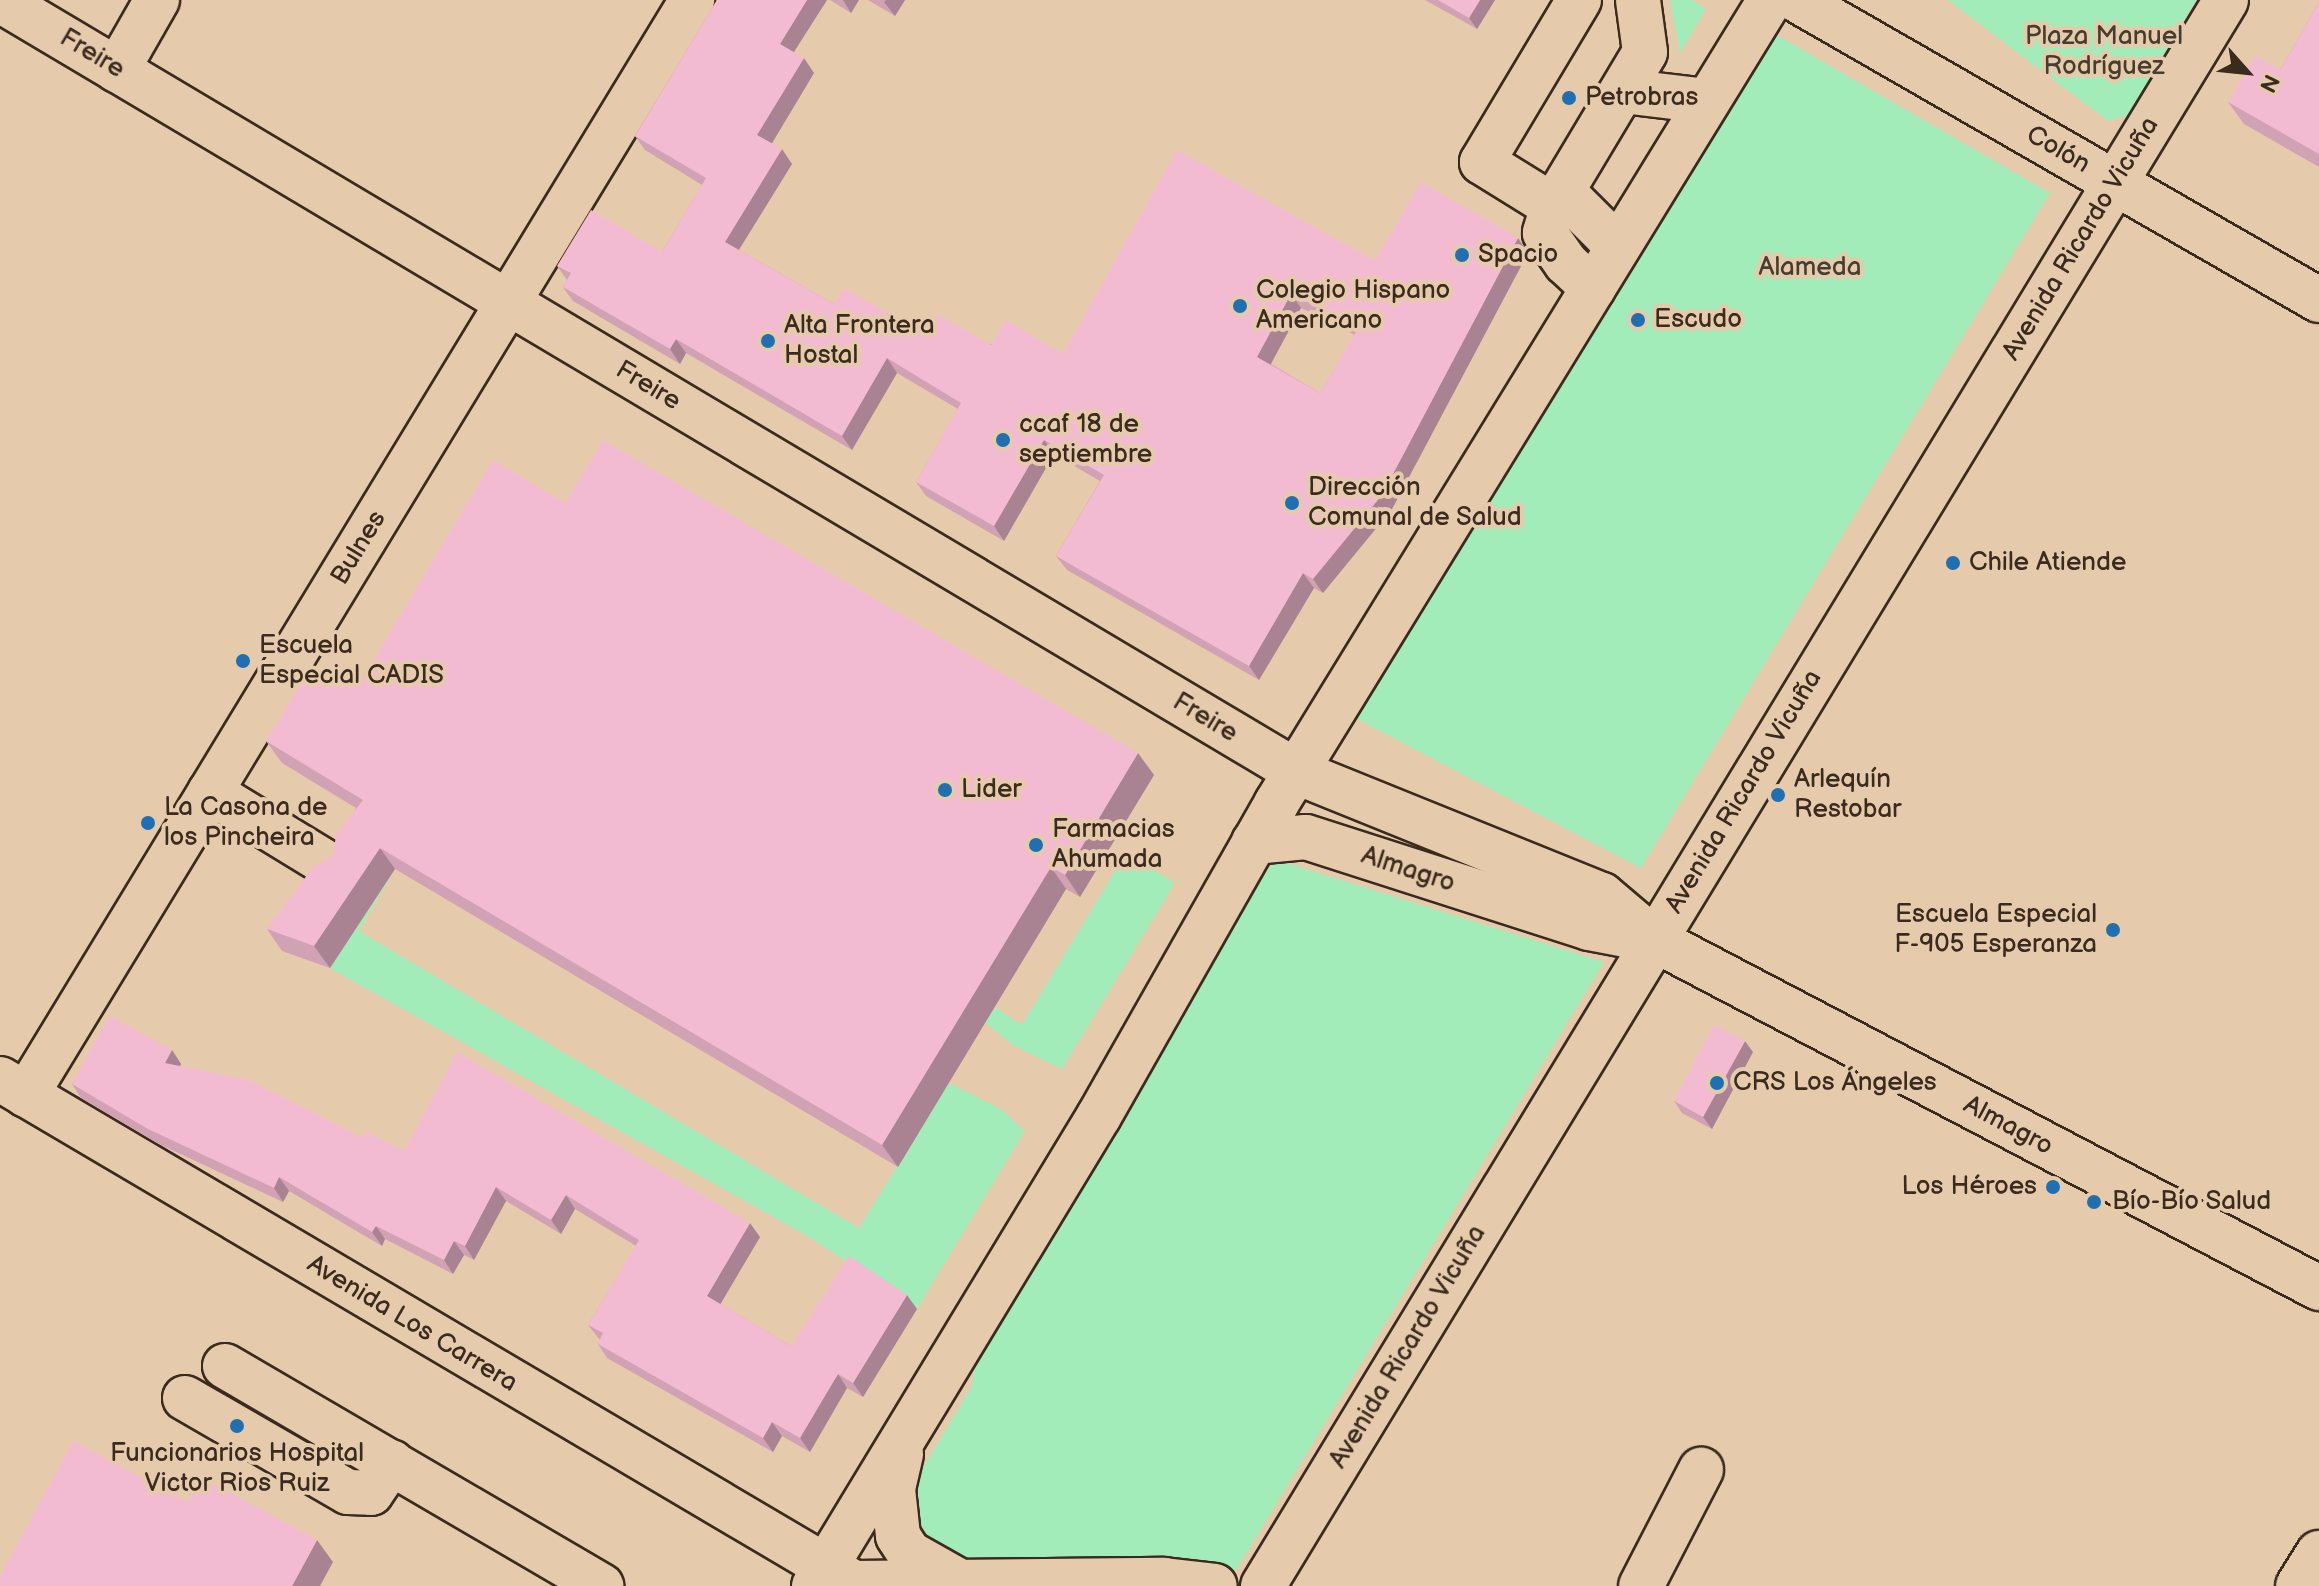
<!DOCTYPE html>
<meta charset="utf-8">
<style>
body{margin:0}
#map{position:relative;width:2319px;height:1586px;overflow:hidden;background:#e5cbac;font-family:"Balsamiq Sans",sans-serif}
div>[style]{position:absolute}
.green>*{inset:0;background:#a2ecba}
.roads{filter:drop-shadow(2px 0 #3b2a1e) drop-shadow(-2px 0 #3b2a1e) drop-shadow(0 2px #3b2a1e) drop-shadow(0 -2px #3b2a1e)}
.minor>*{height:44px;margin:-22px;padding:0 22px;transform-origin:22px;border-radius:22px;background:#e5cbac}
.major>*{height:44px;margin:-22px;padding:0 22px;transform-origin:22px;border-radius:22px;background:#e5cbac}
.wall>*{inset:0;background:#d1a1b4}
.shaded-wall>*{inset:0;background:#aa8392}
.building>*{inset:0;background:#f3bbd1}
.dots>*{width:22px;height:22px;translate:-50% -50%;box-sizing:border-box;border:4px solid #e5cbac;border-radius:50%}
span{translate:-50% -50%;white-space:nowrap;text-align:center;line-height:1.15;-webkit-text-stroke:8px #e5cbac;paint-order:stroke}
.park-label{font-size:26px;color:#453d2e}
.street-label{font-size:26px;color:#3b2a1e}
.poi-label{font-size:26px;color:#3b2a1e}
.left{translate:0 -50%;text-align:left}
.right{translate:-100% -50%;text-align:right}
.north{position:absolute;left:2207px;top:32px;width:80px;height:80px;-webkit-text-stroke:6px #e5cbac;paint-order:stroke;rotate:117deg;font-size:22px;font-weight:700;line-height:32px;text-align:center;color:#3b2a1e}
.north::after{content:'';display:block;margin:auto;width:28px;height:36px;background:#3b2a1e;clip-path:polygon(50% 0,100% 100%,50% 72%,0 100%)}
</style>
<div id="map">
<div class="green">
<div style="clip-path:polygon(1670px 0,1692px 0,1706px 9px,1680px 53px)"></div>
<div style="clip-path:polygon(1948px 0,2196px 0,2128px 115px,2108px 121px)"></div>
<div style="clip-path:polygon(1761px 26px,2050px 193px,1641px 868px,1344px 712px)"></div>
<div style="clip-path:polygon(1126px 853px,1175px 883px,1062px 1069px,1011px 1044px,985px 1022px,995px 1007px,1022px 1025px)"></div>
<div style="clip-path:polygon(1274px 859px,1604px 962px,1227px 1585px,925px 1558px,906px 1496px,971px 1388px,979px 1342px)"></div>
<div style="clip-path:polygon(395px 869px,359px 931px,859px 1228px,949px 1083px,1001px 1109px,1025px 1131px,917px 1309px,811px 1238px,330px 968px)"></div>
</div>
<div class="roads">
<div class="minor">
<div style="left:1579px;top:0;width:189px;rotate:120.9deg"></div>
<div style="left:1482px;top:162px;width:84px;rotate:31.8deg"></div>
<div style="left:1553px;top:206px;width:179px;rotate:-59.1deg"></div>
<div style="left:1645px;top:52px;width:52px;rotate:-97.7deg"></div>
<div style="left:1797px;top:0;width:602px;rotate:29.89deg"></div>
<div style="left:117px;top:70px;width:81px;rotate:-60.3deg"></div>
<div style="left:1623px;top:91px;width:85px;rotate:6.8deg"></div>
<div style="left:1562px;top:191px;width:79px;rotate:45deg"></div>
<div style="left:1553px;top:206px;width:28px;rotate:107deg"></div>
<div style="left:1545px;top:233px;width:37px;rotate:55deg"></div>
<div style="left:1566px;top:263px;width:37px;rotate:43deg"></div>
<div style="left:210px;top:792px;width:138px;rotate:31.4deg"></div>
<div style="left:26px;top:1095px;width:1282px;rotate:-58.69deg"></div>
<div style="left:225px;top:1366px;width:436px;rotate:30.3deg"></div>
<div style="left:185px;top:1398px;width:188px;rotate:30deg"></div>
<div style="left:348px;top:1492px;width:23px;rotate:2deg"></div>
<div style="left:371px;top:1493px;width:37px;rotate:-56deg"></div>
<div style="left:1641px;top:1586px;width:131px;rotate:-62.7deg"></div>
<div style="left:2298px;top:1586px;width:39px;rotate:-58deg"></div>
</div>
<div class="major">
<div style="left:0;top:0;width:1509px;rotate:30.76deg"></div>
<div style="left:1297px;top:772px;width:329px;rotate:22deg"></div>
<div style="left:1602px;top:895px;width:70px;rotate:40.3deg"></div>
<div style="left:1655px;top:940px;width:750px;rotate:27.66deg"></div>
<div style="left:1254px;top:842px;width:52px;rotate:-5.5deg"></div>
<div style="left:1306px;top:837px;width:297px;rotate:17.8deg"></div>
<div style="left:1589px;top:928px;width:64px;rotate:10.8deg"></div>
<div style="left:0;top:1079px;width:992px;rotate:30.55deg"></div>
<div style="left:854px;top:1583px;width:310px;rotate:-0.6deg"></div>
<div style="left:1164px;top:1580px;width:51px;rotate:6.7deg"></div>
<div style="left:901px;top:1454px;width:36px;rotate:103deg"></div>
<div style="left:893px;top:1489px;width:47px;rotate:83.9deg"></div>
<div style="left:898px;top:1536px;width:20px;rotate:57deg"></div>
<div style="left:909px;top:1553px;width:55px;rotate:29.4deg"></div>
<div style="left:814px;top:1586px;width:550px;rotate:-58.77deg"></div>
<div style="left:1099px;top:1116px;width:359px;rotate:-60.4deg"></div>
<div style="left:1276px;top:804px;width:944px;rotate:-58.43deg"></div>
<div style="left:1263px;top:1586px;width:1855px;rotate:-58.73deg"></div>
</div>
</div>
<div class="wall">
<div style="clip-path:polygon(evenodd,717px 0,827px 0,794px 52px,814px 73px,771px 143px,792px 164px,739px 250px,834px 304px,925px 335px,1063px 354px,1375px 261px,1528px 253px,1392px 509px,1323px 593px,1314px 588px,1259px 680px,1067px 570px,1056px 556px,1100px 481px,1054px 454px,1004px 541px,926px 496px,916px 482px,958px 409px,897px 373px,852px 450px,686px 353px,680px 364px,573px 301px,563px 287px,567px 280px,557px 266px,662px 252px,702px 185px,645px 150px,635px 136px,717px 0,1301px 308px,1355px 335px,1320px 393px,1271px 364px,1301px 308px)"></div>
<div style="clip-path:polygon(830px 0,859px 0,851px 13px)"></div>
<div style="clip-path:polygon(868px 0,905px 0,895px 16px)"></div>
<div style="clip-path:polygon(1425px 0,1495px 0,1477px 29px)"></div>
<div style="clip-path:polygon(2319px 2px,2319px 167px,2244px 124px,2228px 102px,2280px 70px)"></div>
<div style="clip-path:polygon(565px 503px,1154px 775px,1080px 897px,1066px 889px,898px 1167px,395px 869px,330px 968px,282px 951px,267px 929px,333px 856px,356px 808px,282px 763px,266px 741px,321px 685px,364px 676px)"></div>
<div style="clip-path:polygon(172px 1050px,181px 1064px,180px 1066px,363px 1138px,404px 1151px,760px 1237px,720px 1304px,791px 1346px,917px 1309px,863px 1397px,847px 1388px,810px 1452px,782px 1436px,773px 1452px,607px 1358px,598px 1344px,600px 1340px,588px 1325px,636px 1246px,575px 1209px,561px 1234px,506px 1201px,474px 1260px,464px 1255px,453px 1274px,385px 1239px,382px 1246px,289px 1191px,283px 1202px,157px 1143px,81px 1098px,72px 1084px)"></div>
<div style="clip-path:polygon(1753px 1052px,1712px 1129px,1682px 1113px,1674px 1101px)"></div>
</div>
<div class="shaded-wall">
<div style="clip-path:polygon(807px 0,827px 0,790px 58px,780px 44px)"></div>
<div style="clip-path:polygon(843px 0,859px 0,851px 13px)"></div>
<div style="clip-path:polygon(886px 0,905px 0,895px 16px,884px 2px)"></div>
<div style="clip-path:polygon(1480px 0,1495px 0,1477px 29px,1469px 18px)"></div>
<div style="clip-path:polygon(804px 58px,814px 73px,768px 150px,757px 135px)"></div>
<div style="clip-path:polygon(782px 149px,792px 164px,735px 256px,725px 242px)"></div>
<div style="clip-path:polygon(1518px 238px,1528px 253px,1392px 509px,1323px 593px,1313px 579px)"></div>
<div style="clip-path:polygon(1291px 294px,1301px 308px,1267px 371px,1257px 357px)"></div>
<div style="clip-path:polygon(676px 339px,686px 353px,680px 364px,670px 349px)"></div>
<div style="clip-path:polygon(887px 358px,897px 373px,852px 450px,842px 436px)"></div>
<div style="clip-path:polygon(1044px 440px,1054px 454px,1004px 541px,994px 526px)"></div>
<div style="clip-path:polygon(1303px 573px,1314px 588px,1259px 680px,1249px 666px)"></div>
<div style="clip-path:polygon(1138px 753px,1154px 775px,1080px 897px,1065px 875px)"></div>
<div style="clip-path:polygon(380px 848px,395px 869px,330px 968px,314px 946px)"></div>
<div style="clip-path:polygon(1051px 867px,1066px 889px,898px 1167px,882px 1145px)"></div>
<div style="clip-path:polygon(1745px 1041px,1753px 1052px,1712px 1129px,1703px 1117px)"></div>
<div style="clip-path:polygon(172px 1050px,181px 1064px,174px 1076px,165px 1063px)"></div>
<div style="clip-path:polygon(279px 1177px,289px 1191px,283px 1202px,274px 1188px)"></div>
<div style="clip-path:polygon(496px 1187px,506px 1201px,474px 1260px,465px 1246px)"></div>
<div style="clip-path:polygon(566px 1195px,575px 1209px,561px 1234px,551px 1220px)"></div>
<div style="clip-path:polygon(750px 1223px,760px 1237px,717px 1310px,707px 1296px)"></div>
<div style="clip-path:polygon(376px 1226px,385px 1239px,382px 1246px,372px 1232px)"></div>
<div style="clip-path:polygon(454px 1241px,464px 1255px,453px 1274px,444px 1260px)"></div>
<div style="clip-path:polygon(907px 1295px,917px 1309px,863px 1397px,853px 1383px)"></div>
<div style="clip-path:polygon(838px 1374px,847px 1388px,810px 1452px,800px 1438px)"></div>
<div style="clip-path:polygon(772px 1422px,782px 1436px,773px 1452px,763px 1438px)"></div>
<div style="clip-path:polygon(317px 1540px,333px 1562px,320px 1586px,292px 1586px)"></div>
</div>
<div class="building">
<div style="clip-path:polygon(evenodd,717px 0,807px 0,780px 44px,804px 58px,757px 135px,782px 149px,725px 242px,834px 304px,844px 288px,925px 335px,937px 314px,991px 345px,1006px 320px,1063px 354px,1177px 150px,1375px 261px,1421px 182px,1518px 238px,1382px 495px,1313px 579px,1303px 573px,1249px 666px,1056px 556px,1104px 475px,1044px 440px,994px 526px,916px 482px,961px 403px,887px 358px,842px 436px,676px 339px,670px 349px,563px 287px,571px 273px,557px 266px,591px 210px,662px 252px,706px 178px,635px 136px,717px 0,1291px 294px,1359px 327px,1320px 393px,1257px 357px,1291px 294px)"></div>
<div style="clip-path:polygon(1438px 0,1480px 0,1469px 18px)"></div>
<div style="clip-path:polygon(2319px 2px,2319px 154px,2228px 102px,2255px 55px,2280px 70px)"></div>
<div style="clip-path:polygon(603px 440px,1138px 753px,1065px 875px,1051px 867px,882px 1145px,380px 848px,314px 946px,267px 929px,313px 867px,333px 856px,336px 835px,363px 800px,266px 741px,305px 677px,321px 685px,336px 660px,364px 676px,493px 460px,565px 503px)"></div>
<div style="clip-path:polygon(110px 1016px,172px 1050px,165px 1063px,249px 1080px,363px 1138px,367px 1132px,404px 1151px,457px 1052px,750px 1223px,707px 1296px,791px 1346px,849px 1256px,907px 1295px,853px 1383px,838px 1374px,800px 1438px,772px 1422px,763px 1438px,598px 1344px,603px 1333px,588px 1325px,639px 1240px,566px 1195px,551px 1220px,496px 1187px,465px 1246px,454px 1241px,444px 1260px,376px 1226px,372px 1232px,279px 1177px,274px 1188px,148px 1129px,72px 1084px)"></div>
<div style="clip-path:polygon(1714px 1025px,1745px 1041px,1703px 1117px,1674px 1101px)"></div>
<div style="clip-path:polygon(73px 1441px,188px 1502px,201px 1477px,317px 1540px,292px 1586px,0 1586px,0 1576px)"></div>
</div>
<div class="dots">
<div style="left:1569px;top:98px;background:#1f6fb2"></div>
<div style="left:1462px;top:255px;background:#1f6fb2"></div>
<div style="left:1240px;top:306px;background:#1f6fb2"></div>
<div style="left:1638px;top:320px;background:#1f6fb2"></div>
<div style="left:768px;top:341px;background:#1f6fb2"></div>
<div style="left:1003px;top:440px;background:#1f6fb2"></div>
<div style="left:1292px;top:503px;background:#1f6fb2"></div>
<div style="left:1953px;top:563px;background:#1f6fb2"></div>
<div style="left:243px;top:661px;background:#1f6fb2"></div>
<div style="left:945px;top:790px;background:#1f6fb2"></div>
<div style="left:1778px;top:795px;background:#1f6fb2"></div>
<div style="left:148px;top:823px;background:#1f6fb2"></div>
<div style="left:1036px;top:845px;background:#1f6fb2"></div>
<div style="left:2113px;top:930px;background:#1f6fb2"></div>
<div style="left:1717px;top:1083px;background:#1f6fb2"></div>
<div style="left:2053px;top:1187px;background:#1f6fb2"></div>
<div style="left:2094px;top:1202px;background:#1f6fb2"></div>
<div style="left:237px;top:1426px;background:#1f6fb2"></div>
</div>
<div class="park-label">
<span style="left:2104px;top:52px">Plaza Manuel<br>Rodríguez</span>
<span style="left:1810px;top:268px">Alameda</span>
</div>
<div class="street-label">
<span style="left:92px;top:54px;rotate:31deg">Freire</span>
<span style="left:2058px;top:150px;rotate:30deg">Colón</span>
<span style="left:2081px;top:239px;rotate:-59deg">Avenida Ricardo Vicuña</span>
<span style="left:648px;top:386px;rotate:31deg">Freire</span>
<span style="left:359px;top:548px;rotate:-59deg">Bulnes</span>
<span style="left:1205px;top:718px;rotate:31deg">Freire</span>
<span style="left:1744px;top:792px;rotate:-59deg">Avenida Ricardo Vicuña</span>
<span style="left:1408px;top:870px;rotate:18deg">Almagro</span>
<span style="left:2008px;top:1126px;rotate:28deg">Almagro</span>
<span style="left:412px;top:1324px;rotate:31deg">Avenida Los Carrera</span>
<span style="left:1408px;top:1347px;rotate:-59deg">Avenida Ricardo Vicuña</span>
</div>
<div class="poi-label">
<span class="left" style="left:1585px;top:98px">Petrobras</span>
<span class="left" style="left:1478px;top:255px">Spacio</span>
<span class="left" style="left:1256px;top:306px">Colegio Hispano<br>Americano</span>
<span class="left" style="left:1654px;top:320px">Escudo</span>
<span class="left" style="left:784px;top:341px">Alta Frontera<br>Hostal</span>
<span class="left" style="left:1019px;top:440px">ccaf 18 de<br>septiembre</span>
<span class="left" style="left:1308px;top:503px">Dirección<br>Comunal de Salud</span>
<span class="left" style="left:1969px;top:563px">Chile Atiende</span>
<span class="left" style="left:259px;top:661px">Escuela<br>Especial CADIS</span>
<span class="left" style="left:1794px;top:795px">Arlequín<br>Restobar</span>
<span class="left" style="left:961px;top:790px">Lider</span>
<span class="left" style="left:164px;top:823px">La Casona de<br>los Pincheira</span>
<span class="left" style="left:1052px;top:845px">Farmacias<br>Ahumada</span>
<span class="right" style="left:2097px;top:930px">Escuela Especial<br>F-905 Esperanza</span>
<span class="left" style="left:1733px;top:1083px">CRS Los Ángeles</span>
<span class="right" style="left:2037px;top:1187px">Los Héroes</span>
<span class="left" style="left:2112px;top:1202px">Bío-Bío Salud</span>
<span style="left:237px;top:1469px">Funcionarios Hospital<br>Victor Rios Ruiz</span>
</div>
<div class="north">N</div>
</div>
